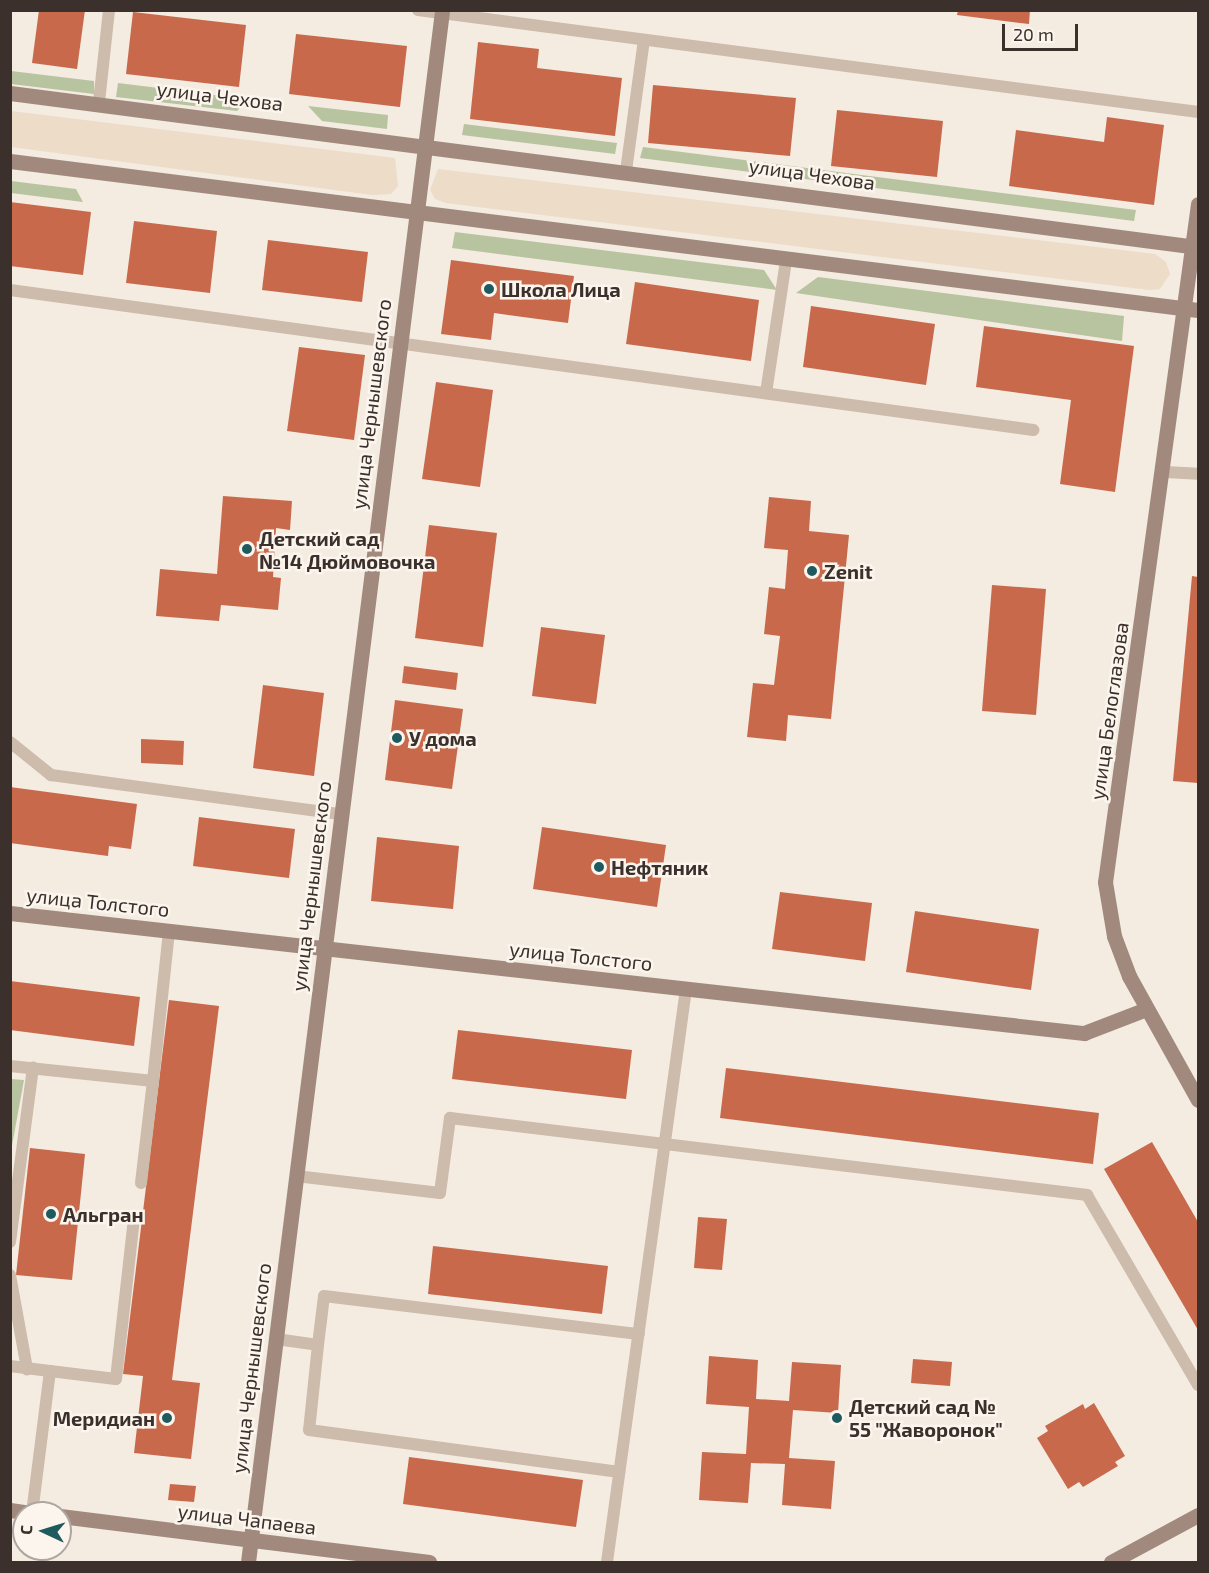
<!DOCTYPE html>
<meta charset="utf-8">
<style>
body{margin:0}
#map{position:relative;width:1209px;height:1573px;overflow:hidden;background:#f4ebe1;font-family:"Exo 2",sans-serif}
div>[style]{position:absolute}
.green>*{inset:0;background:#b8c4a0}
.plaza>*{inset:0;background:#ecdcc8}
.building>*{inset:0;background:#c8694b}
.lane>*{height:12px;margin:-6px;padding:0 6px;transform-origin:6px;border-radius:6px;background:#cdbbac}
.secondary>*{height:15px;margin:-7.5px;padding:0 7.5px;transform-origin:7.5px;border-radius:7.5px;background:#a18a7d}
.dots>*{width:16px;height:16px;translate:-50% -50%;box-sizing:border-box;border:3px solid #fbf5ee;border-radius:50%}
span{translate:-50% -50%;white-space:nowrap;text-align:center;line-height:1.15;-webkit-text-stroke:5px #fbf5ee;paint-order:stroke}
.street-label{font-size:20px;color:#3b302b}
.poi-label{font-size:20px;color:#3b302b;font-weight:700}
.left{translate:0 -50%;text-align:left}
.right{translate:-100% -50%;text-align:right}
.frame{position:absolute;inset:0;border:12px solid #3b302b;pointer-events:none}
.north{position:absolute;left:12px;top:1501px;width:60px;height:60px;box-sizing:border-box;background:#fbf5ee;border:2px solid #aea6a0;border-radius:50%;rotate:274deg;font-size:16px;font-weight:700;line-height:24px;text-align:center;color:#3b302b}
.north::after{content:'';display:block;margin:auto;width:21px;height:27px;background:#1f5a5e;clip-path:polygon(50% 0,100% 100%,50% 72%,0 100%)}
.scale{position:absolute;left:1002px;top:24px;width:76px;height:27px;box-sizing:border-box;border:3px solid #3b302b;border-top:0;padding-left:8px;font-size:18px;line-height:21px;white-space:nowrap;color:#3b302b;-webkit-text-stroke:4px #fbf5ee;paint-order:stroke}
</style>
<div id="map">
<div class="green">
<div style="clip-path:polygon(11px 71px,94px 81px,94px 94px,11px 84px)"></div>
<div style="clip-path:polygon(118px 83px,248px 99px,237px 111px,116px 97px)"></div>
<div style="clip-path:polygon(308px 106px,388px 115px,387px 129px,322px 121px)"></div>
<div style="clip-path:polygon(464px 124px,617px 143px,615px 154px,462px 135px)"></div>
<div style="clip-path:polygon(643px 147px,1136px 210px,1134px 221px,640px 158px)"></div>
<div style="clip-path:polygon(11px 181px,76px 189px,83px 202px,11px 193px)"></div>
<div style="clip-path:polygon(455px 232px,764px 270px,777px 290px,452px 248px)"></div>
<div style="clip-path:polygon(818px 277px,1124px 316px,1122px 341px,796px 293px)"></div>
<div style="clip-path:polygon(11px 1079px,24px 1080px,11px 1151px,10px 1151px)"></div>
</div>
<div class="plaza">
<div style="clip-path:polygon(11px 111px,395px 158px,398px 186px,391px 194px,372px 195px,11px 147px)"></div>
<div style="clip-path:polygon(438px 169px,1155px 254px,1166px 262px,1170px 274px,1160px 289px,1149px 290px,446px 203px,435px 199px,430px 190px)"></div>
</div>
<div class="building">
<div style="clip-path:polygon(39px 10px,85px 10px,77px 69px,32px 63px)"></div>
<div style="clip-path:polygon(958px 10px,1030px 10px,1029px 24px,957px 15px)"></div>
<div style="clip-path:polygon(133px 12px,246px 25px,239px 87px,126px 74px)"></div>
<div style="clip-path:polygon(296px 34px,407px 46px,400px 107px,289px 94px)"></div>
<div style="clip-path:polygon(478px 42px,539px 49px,537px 68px,622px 78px,615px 136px,470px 119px)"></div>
<div style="clip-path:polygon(653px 85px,796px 98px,790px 156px,648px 143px)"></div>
<div style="clip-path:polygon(837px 110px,943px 121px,937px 177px,831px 166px)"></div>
<div style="clip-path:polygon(1107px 117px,1164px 125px,1154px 205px,1009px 186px,1016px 130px,1104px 142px)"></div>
<div style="clip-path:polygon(10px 202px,91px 212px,83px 275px,10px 266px)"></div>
<div style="clip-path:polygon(134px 221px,217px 231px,210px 293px,126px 283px)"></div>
<div style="clip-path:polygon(268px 240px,368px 252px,362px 302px,262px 290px)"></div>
<div style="clip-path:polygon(451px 260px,574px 276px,568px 323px,494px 313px,491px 340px,441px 334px)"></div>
<div style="clip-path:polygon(635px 282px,759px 300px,751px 361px,626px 344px)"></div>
<div style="clip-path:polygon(811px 306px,935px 324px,926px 385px,803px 367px)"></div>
<div style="clip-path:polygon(984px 326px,1134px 346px,1115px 492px,1060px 484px,1071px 400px,976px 387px)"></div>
<div style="clip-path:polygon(299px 347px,365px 355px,354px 440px,287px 431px)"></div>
<div style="clip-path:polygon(436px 382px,493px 390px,480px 487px,422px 479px)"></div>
<div style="clip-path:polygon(223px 496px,292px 501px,290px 530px,276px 528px,273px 577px,281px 578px,278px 610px,221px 605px,219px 621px,156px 616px,160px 569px,217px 574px)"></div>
<div style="clip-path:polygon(769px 497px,811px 501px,809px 531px,849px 535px,831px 719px,788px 715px,786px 741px,747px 737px,753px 683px,774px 685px,780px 636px,764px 634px,769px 587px,785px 589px,788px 550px,764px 548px)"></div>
<div style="clip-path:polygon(429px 525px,497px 533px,483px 647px,415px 638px)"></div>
<div style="clip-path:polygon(1192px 576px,1198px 577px,1198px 783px,1173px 781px)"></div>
<div style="clip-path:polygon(992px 585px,1046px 589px,1036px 715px,982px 711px)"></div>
<div style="clip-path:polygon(541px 627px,605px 635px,596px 704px,532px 696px)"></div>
<div style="clip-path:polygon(404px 666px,458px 673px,456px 690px,402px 683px)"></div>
<div style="clip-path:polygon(263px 685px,324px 693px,314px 776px,253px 768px)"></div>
<div style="clip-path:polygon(395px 700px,463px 709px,452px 789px,385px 780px)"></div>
<div style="clip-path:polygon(141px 739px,184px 741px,183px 765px,141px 763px)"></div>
<div style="clip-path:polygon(10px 787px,137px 804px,131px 849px,109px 846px,108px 856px,10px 843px)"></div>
<div style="clip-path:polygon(199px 817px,295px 829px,289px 878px,193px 866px)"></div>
<div style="clip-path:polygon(542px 827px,666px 845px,657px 907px,533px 889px)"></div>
<div style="clip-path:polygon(377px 837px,459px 846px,453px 909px,371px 901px)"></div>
<div style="clip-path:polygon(780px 892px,872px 903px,865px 961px,772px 949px)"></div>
<div style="clip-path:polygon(915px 911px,1039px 929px,1031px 990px,906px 972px)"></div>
<div style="clip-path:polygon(10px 981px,140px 997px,134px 1046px,10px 1030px)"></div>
<div style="clip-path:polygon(169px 1000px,219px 1006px,172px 1380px,200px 1383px,191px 1459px,134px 1453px,143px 1376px,123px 1374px)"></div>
<div style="clip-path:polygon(458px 1030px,632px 1050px,626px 1099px,452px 1079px)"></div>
<div style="clip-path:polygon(726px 1068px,1099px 1113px,1093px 1164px,720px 1118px)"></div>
<div style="clip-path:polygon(1152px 1142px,1198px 1222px,1198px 1330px,1104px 1169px)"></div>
<div style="clip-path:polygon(30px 1148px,85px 1154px,72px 1280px,16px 1275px)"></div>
<div style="clip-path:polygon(698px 1217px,727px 1219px,722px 1270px,694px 1268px)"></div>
<div style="clip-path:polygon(433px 1246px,608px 1266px,602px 1314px,428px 1294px)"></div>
<div style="clip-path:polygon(709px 1356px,758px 1360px,756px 1399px,789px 1401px,792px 1362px,841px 1365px,838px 1413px,793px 1410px,789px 1458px,835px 1461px,831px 1509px,782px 1505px,785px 1464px,751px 1463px,748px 1503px,699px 1500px,702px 1452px,746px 1454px,749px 1407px,706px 1404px)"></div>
<div style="clip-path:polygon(913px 1359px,952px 1362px,950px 1386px,911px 1383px)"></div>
<div style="clip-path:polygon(1094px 1403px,1125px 1456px,1115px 1462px,1118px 1466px,1083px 1487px,1079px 1482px,1068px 1489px,1037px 1438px,1048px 1431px,1045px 1426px,1083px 1404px,1085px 1409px)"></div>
<div style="clip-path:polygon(409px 1457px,583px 1480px,576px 1527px,403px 1504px)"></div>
<div style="clip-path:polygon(170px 1484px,196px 1486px,194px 1502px,168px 1500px)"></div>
</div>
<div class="lane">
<div style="left:418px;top:10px;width:787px;rotate:7.45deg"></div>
<div style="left:99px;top:102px;width:93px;rotate:-83.8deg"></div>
<div style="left:626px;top:171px;width:132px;rotate:-82.2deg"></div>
<div style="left:10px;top:290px;width:1033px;rotate:7.79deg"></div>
<div style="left:766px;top:393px;width:134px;rotate:-81.4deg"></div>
<div style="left:1165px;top:472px;width:33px;rotate:3deg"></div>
<div style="left:10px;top:742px;width:53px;rotate:38.8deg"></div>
<div style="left:51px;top:775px;width:292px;rotate:7.7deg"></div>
<div style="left:10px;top:1066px;width:144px;rotate:6deg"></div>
<div style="left:153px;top:1081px;width:151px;rotate:-83.9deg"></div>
<div style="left:296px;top:1176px;width:145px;rotate:6.7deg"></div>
<div style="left:440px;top:1193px;width:76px;rotate:-82.4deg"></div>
<div style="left:450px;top:1118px;width:642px;rotate:6.89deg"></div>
<div style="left:1087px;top:1195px;width:220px;rotate:59.7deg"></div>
<div style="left:141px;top:1183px;width:103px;rotate:-83.3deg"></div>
<div style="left:10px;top:1242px;width:176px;rotate:-82.5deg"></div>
<div style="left:10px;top:1275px;width:96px;rotate:79.7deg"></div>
<div style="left:276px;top:1339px;width:42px;rotate:8.1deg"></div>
<div style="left:318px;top:1345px;width:85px;rotate:96deg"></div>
<div style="left:309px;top:1430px;width:313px;rotate:7.7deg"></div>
<div style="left:318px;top:1345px;width:49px;rotate:-83deg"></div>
<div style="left:324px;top:1296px;width:317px;rotate:6.9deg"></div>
<div style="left:10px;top:1366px;width:40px;rotate:7.1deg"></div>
<div style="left:50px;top:1371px;width:143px;rotate:97.2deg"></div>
<div style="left:50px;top:1371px;width:66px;rotate:6.9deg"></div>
<div style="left:116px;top:1379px;width:161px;rotate:-83.6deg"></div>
<div style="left:607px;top:1562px;width:578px;rotate:-82.15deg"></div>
</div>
<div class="secondary">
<div style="left:10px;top:93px;width:1198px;rotate:7.39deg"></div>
<div style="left:10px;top:161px;width:1197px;rotate:7.15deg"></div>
<div style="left:1198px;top:204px;width:684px;rotate:97.81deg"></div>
<div style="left:1105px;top:882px;width:55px;rotate:80.5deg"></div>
<div style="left:1114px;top:936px;width:43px;rotate:69.4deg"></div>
<div style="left:1129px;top:976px;width:142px;rotate:60.9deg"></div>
<div style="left:10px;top:913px;width:1081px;rotate:6.38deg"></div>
<div style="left:1084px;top:1033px;width:64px;rotate:-21deg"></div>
<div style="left:10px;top:1510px;width:22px;rotate:8deg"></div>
<div style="left:60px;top:1516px;width:372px;rotate:7.1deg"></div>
<div style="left:248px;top:1562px;width:1564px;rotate:-82.87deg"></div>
<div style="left:1111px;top:1562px;width:99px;rotate:-28.4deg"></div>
</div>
<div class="dots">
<div style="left:489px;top:289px;background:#1f5a5e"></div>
<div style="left:247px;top:549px;background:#1f5a5e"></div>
<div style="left:812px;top:571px;background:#1f5a5e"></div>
<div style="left:397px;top:738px;background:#1f5a5e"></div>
<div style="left:599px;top:867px;background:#1f5a5e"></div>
<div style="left:51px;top:1214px;background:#1f5a5e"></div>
<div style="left:167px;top:1418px;background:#1f5a5e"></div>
<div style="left:837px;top:1418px;background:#1f5a5e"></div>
</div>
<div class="street-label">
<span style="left:220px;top:96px;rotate:7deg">улица Чехова</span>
<span style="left:812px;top:174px;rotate:8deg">улица Чехова</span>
<span style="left:371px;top:404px;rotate:-83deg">улица Чернышевского</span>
<span style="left:1109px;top:711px;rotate:-82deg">улица Белоглазова</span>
<span style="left:311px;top:886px;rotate:-83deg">улица Чернышевского</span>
<span style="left:98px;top:902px;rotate:6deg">улица Толстого</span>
<span style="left:581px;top:956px;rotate:6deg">улица Толстого</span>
<span style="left:251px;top:1368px;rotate:-83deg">улица Чернышевского</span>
<span style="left:247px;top:1519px;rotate:7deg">улица Чапаева</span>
</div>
<div class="poi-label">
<span class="left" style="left:501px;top:289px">Школа Лица</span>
<span class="left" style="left:259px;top:550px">Детский сад<br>№14 Дюймовочка</span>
<span class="left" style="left:824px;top:571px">Zenit</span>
<span class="left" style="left:409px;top:738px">У дома</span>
<span class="left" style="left:611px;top:867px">Нефтяник</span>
<span class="left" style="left:63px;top:1214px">Альгран</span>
<span class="left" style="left:849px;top:1418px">Детский сад №<br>55 "Жаворонок"</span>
<span class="right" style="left:155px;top:1418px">Меридиан</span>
</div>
<div class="frame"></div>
<div class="north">С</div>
<div class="scale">20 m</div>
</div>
